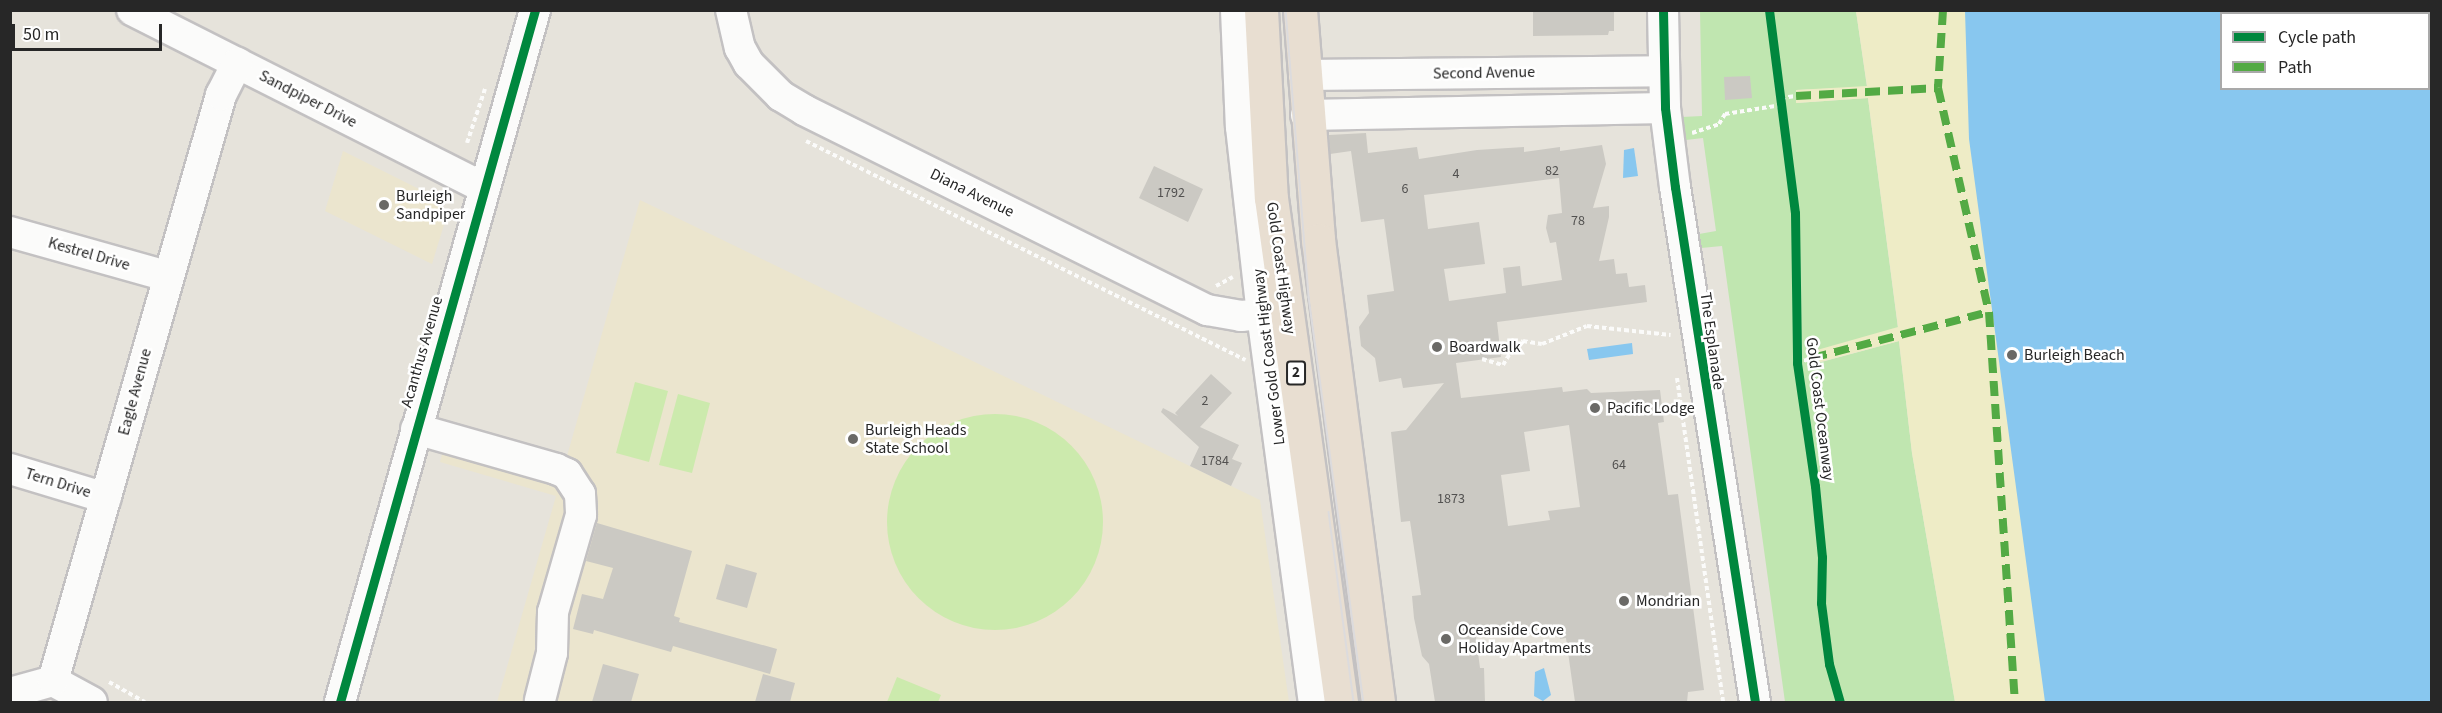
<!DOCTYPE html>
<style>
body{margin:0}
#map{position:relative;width:2442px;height:713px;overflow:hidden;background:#e6e3db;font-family:"Source Sans 3",sans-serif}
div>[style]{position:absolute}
.education>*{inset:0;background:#ebe5ce}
.green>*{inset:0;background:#c0e6b0}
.sand>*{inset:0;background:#eeecc6}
.pitch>*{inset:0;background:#cceaad}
.round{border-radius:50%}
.water>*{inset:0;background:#88c7ef}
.building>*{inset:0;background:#cbc9c3}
.path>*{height:4px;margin-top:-2px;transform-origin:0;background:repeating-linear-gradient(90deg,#fbfbfa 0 4.5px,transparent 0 7.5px)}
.roads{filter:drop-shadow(2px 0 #c3c1c2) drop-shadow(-2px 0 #c3c1c2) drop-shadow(0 2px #c3c1c2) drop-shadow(0 -2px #c3c1c2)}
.minor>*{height:30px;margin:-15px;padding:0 15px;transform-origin:15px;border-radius:15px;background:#fbfbfa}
.highway>*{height:33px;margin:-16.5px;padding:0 16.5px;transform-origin:16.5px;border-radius:16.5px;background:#e8ded1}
.tram>*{height:1.5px;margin:-0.75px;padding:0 0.75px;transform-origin:0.75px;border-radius:0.75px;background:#dcdbdd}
.quiet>*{height:8px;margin-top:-4px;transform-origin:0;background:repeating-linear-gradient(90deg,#53aa44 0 15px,transparent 0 23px)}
.cycleway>*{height:9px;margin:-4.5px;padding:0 4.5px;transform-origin:4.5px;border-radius:4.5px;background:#00873e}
.dots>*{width:16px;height:16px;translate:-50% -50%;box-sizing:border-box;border:3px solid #fff;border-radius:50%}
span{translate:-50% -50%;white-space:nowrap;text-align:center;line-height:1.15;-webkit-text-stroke:5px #fff;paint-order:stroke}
.number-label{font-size:14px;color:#525150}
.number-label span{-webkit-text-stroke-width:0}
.shield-label span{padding:2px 4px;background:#fff;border:2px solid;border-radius:4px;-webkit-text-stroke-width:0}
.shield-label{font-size:15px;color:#272727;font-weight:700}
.street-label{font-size:16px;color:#272727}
.poi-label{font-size:16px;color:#272727}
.left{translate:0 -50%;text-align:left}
.frame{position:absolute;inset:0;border:12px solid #272727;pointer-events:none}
.legend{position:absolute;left:2220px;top:12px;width:210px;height:78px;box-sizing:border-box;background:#fff;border:2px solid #a9a9a9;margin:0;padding:8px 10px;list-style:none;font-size:18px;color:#272727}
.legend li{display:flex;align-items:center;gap:12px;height:30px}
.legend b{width:30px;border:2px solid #a9a9a9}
.scale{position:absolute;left:12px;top:24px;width:150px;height:27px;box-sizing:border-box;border:3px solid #272727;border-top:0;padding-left:8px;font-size:18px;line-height:21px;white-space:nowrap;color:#272727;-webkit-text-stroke:4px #fff;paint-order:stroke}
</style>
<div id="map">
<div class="education">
<div style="clip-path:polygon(343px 151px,439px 199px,446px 218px,432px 264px,325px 211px)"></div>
<div style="clip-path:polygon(640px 200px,1260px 500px,1289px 702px,497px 702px,556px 496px,440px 462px,451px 422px,567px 456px)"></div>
</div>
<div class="green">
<div style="clip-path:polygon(1700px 11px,1856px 11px,1867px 87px,1797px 90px,1796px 103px,1868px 98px,1898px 328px,1811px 353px,1814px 364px,1899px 341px,1912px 453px,1955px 702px,1785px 702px,1722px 246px,1701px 248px,1699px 234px,1716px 231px,1703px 138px,1686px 140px,1682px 117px,1702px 116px)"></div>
</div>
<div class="sand">
<div style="clip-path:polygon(1856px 11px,2102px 11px,2139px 702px,1955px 702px,1912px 453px,1899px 341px,1813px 364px,1810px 352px,1898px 327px,1868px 98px,1796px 103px,1796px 90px,1867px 86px)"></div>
</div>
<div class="pitch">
<div style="clip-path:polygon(635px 382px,668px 391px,649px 462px,616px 453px)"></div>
<div style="clip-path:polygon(678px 394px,710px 403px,692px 473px,659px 465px)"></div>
<div class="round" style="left:887px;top:414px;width:216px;height:216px"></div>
<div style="clip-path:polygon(897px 677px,941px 695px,938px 702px,887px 702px)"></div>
</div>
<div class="water">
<div style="clip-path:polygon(evenodd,1965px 11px,2431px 11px,2431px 702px,2045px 702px,1969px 139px,1965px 11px,2222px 14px,2428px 14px,2428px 88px,2222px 88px,2222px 14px)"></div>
<div style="clip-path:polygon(1634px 148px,1638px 176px,1623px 178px,1624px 150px)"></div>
<div style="clip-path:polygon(1632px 343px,1633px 354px,1589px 360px,1587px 349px)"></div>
<div style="clip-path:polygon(1544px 668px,1551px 695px,1543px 701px,1534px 696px,1535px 672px)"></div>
</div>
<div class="building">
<div style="clip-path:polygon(1533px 10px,1614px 10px,1614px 31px,1609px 31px,1608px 35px,1533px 36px)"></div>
<div style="clip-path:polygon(1750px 76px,1752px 98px,1725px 100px,1724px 77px)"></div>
<div style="clip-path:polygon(evenodd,1366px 133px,1368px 153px,1417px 147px,1419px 159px,1477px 150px,1524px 147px,1524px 152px,1560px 147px,1560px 151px,1602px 145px,1606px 164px,1593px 208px,1609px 206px,1609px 217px,1599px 261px,1614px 259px,1616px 274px,1627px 273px,1629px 287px,1645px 285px,1647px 302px,1497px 322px,1501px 357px,1456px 363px,1461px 398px,1562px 387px,1563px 392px,1587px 389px,1591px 393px,1660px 390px,1664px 422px,1658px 423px,1668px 495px,1678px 494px,1704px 690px,1688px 692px,1687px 702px,1575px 702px,1566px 638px,1560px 639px,1558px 626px,1476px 637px,1480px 668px,1484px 668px,1485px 702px,1435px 702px,1429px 664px,1422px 656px,1414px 618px,1412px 596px,1421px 595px,1410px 521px,1401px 522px,1391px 432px,1406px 430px,1444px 383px,1403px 388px,1401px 378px,1379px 382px,1375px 358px,1361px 346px,1359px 327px,1369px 313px,1367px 295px,1394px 291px,1384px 219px,1361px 222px,1351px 151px,1330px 154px,1329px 135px,1366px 133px,1559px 178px,1562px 213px,1548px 215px,1546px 228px,1550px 243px,1556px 242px,1562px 280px,1522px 286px,1520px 266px,1503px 268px,1506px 293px,1449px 301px,1444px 269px,1485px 264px,1479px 222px,1428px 229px,1424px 195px,1559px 178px,1366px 133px,1569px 425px,1580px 507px,1548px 511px,1550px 520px,1508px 526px,1501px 475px,1530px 471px,1524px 432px,1569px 425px)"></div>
<div style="clip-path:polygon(1154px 166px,1203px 189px,1188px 222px,1139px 198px)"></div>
<div style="clip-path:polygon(1211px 374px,1232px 393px,1200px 427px,1239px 445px,1232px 459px,1242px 463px,1231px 486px,1190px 466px,1199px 447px,1161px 412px,1163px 408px,1178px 416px,1175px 413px)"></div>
<div style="clip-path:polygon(597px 523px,692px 551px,674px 616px,680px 618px,679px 622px,777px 649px,770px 674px,673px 646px,671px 652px,594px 630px,593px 634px,573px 629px,582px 594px,603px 599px,613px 568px,586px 561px)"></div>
<div style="clip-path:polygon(726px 564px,757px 573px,747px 608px,716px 599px)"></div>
<div style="clip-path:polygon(603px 664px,639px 674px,631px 702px,592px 702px)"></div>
<div style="clip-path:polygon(763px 674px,795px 683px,790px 702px,755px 702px)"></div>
</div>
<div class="path">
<div style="left:1781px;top:98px;width:15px;rotate:-8deg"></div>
<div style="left:1692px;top:133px;width:28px;rotate:-18deg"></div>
<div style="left:1719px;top:124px;width:12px;rotate:-59deg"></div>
<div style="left:1725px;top:114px;width:58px;rotate:-9deg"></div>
<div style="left:806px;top:141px;width:491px;rotate:26.5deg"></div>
<div style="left:467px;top:143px;width:57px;rotate:-71.6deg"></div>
<div style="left:1216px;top:286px;width:19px;rotate:-28deg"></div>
<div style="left:1482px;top:359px;width:22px;rotate:16deg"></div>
<div style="left:1503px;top:365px;width:23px;rotate:-59deg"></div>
<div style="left:1515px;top:345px;width:9px;rotate:-27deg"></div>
<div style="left:1523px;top:341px;width:19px;rotate:9deg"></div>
<div style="left:1542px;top:344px;width:48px;rotate:-21.8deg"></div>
<div style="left:1587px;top:326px;width:84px;rotate:6.1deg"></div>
<div style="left:1797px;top:363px;width:16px;rotate:-18deg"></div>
<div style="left:1677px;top:378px;width:327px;rotate:81.9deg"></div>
<div style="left:109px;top:682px;width:41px;rotate:29.1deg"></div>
</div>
<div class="roads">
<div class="minor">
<div style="left:132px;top:10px;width:395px;rotate:26.8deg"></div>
<div style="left:731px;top:10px;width:39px;rotate:77deg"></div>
<div style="left:740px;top:48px;width:18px;rotate:61deg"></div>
<div style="left:749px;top:64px;width:45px;rotate:45deg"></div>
<div style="left:781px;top:96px;width:27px;rotate:31deg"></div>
<div style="left:804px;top:110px;width:450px;rotate:26.4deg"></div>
<div style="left:1207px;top:310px;width:35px;rotate:10deg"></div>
<div style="left:1241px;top:316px;width:21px;rotate:-5deg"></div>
<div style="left:1236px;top:10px;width:117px;rotate:87.6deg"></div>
<div style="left:1241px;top:127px;width:188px;rotate:83.6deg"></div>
<div style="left:1262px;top:314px;width:391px;rotate:82.4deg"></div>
<div style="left:1663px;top:10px;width:98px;rotate:88.8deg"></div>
<div style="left:1665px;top:108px;width:80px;rotate:82.8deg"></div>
<div style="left:1675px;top:187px;width:521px;rotate:81.17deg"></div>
<div style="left:1304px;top:75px;width:360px;rotate:-0.6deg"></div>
<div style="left:1306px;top:115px;width:359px;rotate:-1.1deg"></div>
<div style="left:10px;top:232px;width:163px;rotate:15.7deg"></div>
<div style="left:416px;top:429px;width:146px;rotate:15.9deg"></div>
<div style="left:556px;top:469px;width:12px;rotate:24deg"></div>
<div style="left:567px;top:474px;width:24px;rotate:57deg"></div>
<div style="left:580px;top:494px;width:21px;rotate:87deg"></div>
<div style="left:581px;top:515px;width:101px;rotate:106.1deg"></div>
<div style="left:553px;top:612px;width:41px;rotate:91.4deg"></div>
<div style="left:552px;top:653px;width:49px;rotate:104.3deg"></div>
<div style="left:10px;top:469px;width:100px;rotate:16.8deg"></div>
<div style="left:53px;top:681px;width:44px;rotate:28.3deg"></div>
<div style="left:10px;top:693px;width:45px;rotate:-15.6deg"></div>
<div style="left:53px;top:681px;width:610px;rotate:-74deg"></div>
<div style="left:221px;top:95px;width:36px;rotate:-63deg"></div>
<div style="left:340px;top:702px;width:719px;rotate:-74.26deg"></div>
</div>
<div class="highway">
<div style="left:1261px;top:10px;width:188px;rotate:87deg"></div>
<div style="left:1271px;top:198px;width:509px;rotate:82.09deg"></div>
<div style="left:1300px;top:10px;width:231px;rotate:85.5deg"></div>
<div style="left:1318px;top:240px;width:466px;rotate:82.6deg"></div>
</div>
</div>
<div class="tram">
<div style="left:1286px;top:10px;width:288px;rotate:85.4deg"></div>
<div style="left:1309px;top:297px;width:409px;rotate:82.3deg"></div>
<div style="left:1329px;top:512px;width:192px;rotate:82.5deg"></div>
</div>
<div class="quiet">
<div style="left:1943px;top:10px;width:78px;rotate:93.7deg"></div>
<div style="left:1938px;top:88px;width:230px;rotate:77.2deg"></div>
<div style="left:1989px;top:312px;width:391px;rotate:86.2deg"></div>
<div style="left:1796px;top:96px;width:142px;rotate:-3.2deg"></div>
<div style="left:1812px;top:358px;width:183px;rotate:-14.6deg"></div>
</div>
<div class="cycleway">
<div style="left:1663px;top:10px;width:98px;rotate:88.8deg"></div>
<div style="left:1665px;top:108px;width:80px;rotate:82.8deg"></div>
<div style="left:1675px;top:187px;width:521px;rotate:81.17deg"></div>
<div style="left:1769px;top:10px;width:205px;rotate:82.7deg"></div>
<div style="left:1795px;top:213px;width:150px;rotate:89.2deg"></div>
<div style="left:1797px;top:363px;width:124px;rotate:81.7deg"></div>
<div style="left:1815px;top:486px;width:71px;rotate:84.4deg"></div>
<div style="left:1822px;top:557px;width:46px;rotate:91.2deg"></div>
<div style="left:1821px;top:603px;width:62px;rotate:82.5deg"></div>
<div style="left:1829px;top:664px;width:40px;rotate:74deg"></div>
<div style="left:340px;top:702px;width:719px;rotate:-74.26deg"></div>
</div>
<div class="dots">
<div style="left:384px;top:205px;background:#6a6966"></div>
<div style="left:1437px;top:347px;background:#6a6966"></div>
<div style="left:2012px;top:355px;background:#6a6966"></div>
<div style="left:1595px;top:408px;background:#6a6966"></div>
<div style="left:853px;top:439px;background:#6a6966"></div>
<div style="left:1624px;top:601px;background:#6a6966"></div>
<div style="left:1446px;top:639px;background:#6a6966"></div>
</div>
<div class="number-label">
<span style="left:1552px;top:171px">82</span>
<span style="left:1456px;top:174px">4</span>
<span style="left:1405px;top:189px">6</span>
<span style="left:1171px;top:193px">1792</span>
<span style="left:1578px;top:221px">78</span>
<span style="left:1205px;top:401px">2</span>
<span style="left:1215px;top:461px">1784</span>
<span style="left:1619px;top:465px">64</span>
<span style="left:1451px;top:499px">1873</span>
</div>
<div class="shield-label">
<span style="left:1296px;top:373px">2</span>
</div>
<div class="street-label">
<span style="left:1484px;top:73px;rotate:-1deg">Second Avenue</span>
<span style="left:308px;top:99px;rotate:27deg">Sandpiper Drive</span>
<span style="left:972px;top:193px;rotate:26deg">Diana Avenue</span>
<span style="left:89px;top:254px;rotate:16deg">Kestrel Drive</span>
<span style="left:1281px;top:268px;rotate:82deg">Gold Coast Highway</span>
<span style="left:1712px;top:341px;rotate:82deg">The Esplanade</span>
<span style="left:422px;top:352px;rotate:-74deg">Acanthus Avenue</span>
<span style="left:1269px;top:357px;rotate:-97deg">Lower Gold Coast Highway</span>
<span style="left:135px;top:392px;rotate:-75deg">Eagle Avenue</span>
<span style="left:1820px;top:409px;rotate:83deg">Gold Coast Oceanway</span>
<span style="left:58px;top:483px;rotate:17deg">Tern Drive</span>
</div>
<div class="poi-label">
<span class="left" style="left:396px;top:205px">Burleigh<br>Sandpiper</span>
<span class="left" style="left:1449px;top:347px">Boardwalk</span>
<span class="left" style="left:2024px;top:355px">Burleigh Beach</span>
<span class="left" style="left:1607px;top:408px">Pacific Lodge</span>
<span class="left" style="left:865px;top:439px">Burleigh Heads<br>State School</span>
<span class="left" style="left:1636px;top:601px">Mondrian</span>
<span class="left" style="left:1458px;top:639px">Oceanside Cove<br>Holiday Apartments</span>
</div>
<div class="frame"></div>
<ul class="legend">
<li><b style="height:8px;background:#00873e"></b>Cycle path</li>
<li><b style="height:8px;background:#53aa44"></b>Path</li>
</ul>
<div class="scale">50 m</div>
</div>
